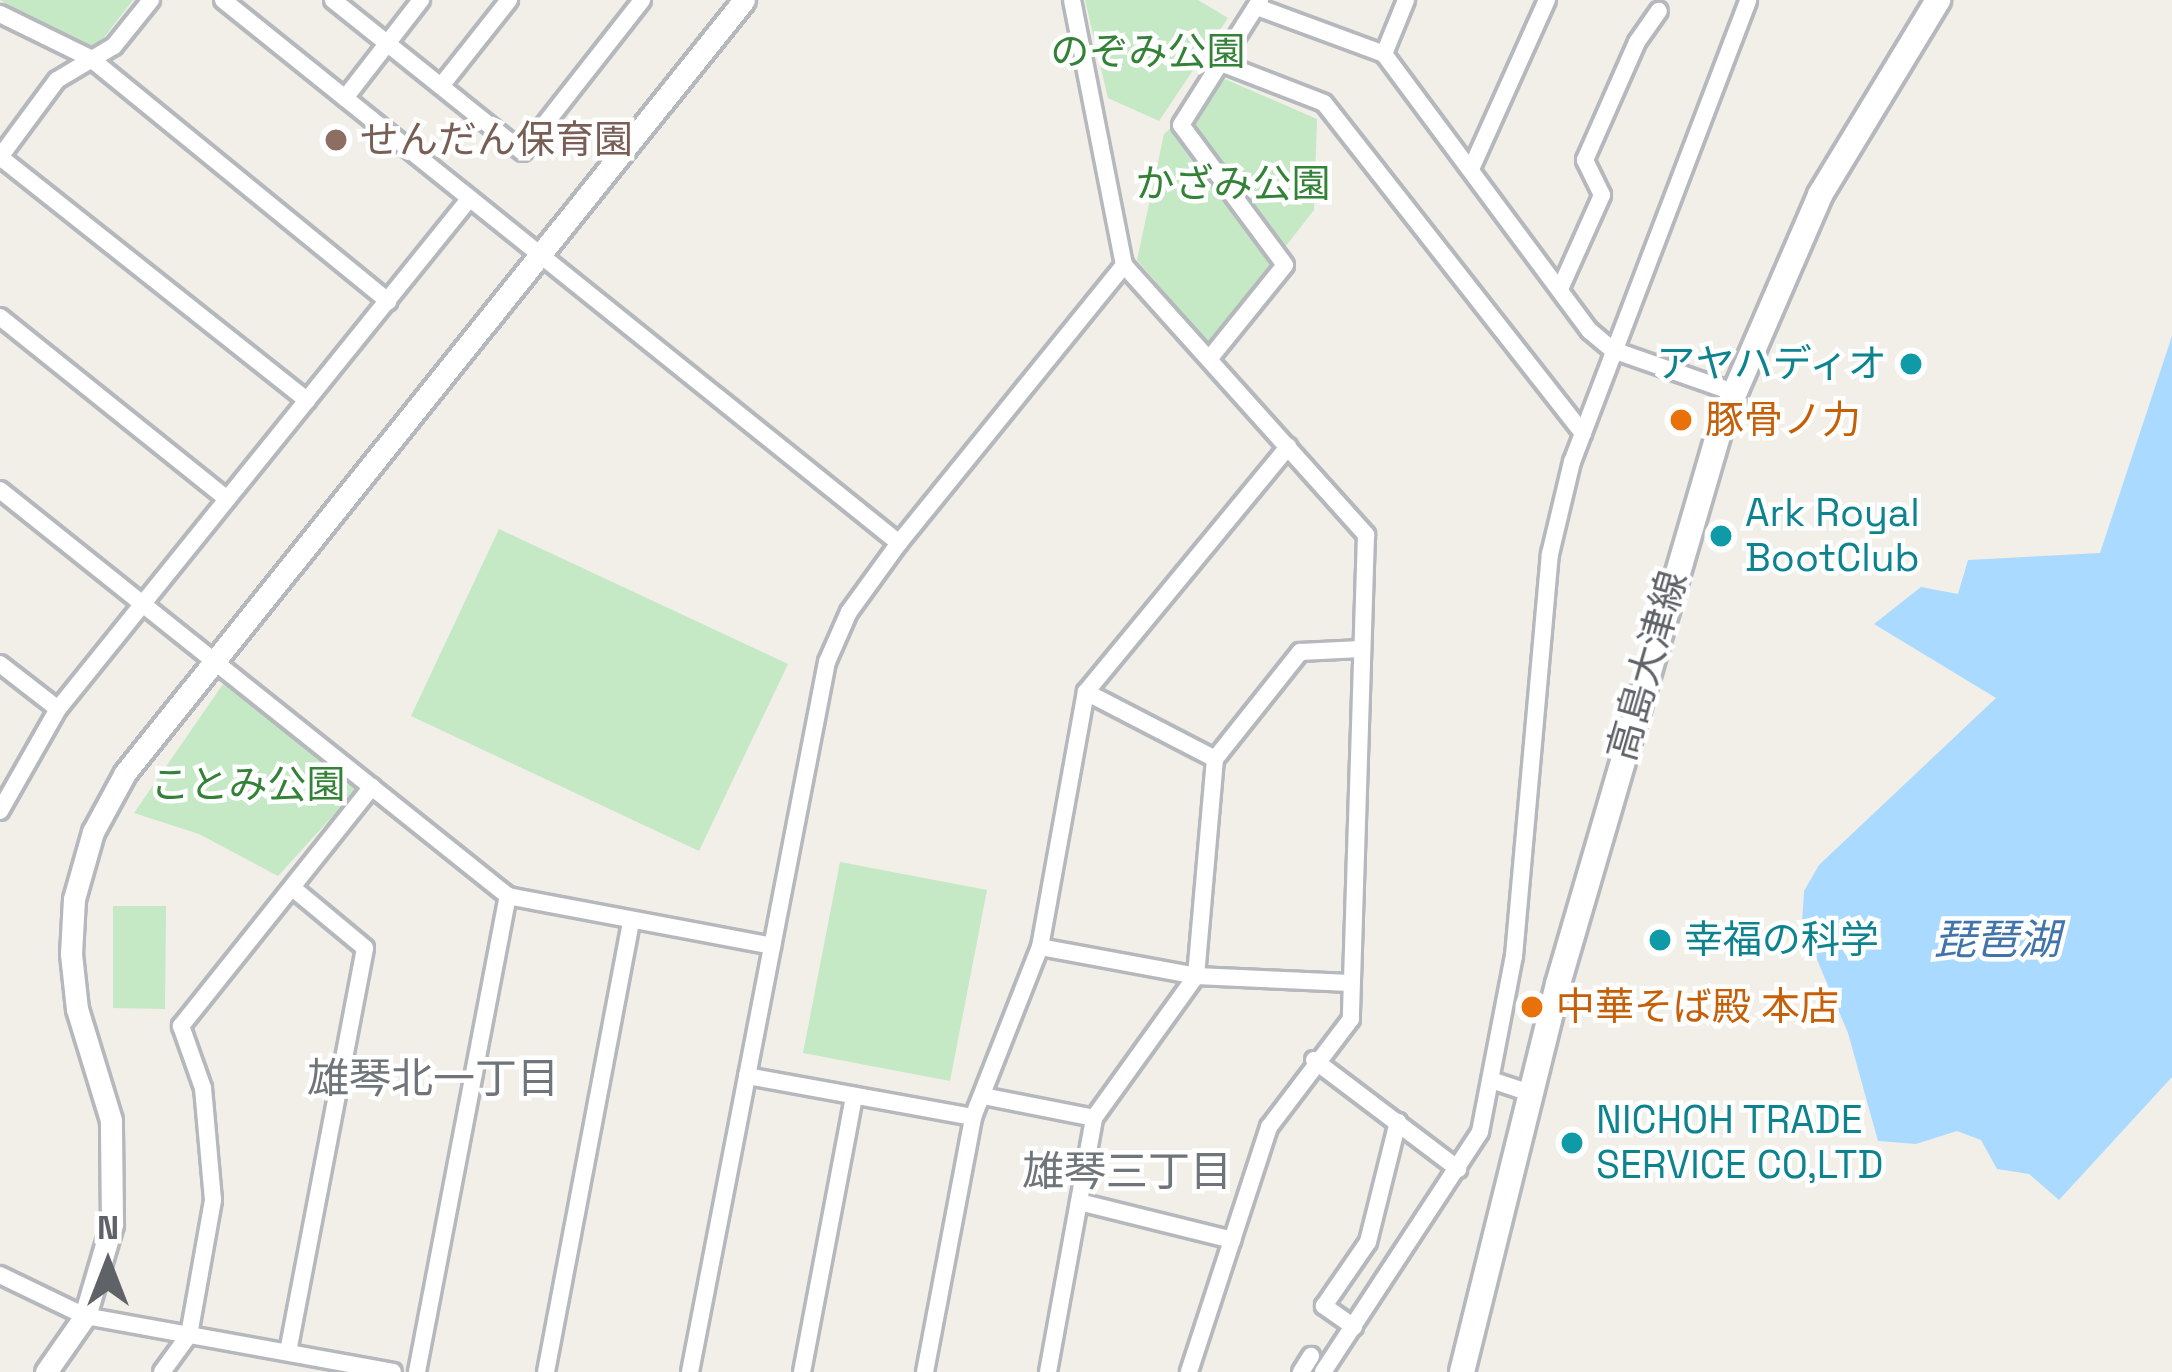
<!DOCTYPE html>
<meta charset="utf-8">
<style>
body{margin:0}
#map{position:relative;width:2172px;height:1372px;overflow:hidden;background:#f1efe8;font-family:"Space Grotesk","Noto Sans JP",sans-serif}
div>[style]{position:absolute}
.green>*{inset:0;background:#c5e8c5}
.water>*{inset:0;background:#aadaff}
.roads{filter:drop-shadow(3px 0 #b5b8bc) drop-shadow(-3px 0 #b5b8bc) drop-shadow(0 3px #b5b8bc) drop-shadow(0 -3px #b5b8bc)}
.minor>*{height:16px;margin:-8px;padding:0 8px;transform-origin:8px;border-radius:8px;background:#fff}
.tertiary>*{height:21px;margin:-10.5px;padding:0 10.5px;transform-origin:10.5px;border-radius:10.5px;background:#fff}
.secondary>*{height:24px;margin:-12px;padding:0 12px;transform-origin:12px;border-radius:12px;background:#fff}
.dots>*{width:33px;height:33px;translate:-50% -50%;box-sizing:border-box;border:6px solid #fff;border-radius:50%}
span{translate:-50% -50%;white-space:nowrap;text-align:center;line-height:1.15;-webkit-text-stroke:9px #fff;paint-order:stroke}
.park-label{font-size:39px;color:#348238}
.education-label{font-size:39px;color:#785e54}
.left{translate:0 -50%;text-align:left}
.culture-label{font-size:39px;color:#0d838f}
.right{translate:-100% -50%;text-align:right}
.food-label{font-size:39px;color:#c56008}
.street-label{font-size:39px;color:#5f6368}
.water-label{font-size:42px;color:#4174aa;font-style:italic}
.neighbourhood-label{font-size:42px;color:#70757a}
.north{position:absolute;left:48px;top:1204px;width:120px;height:120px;-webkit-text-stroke:9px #fff;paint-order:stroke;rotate:0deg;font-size:33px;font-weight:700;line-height:48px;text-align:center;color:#5f6368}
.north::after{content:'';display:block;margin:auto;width:42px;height:54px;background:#5f6368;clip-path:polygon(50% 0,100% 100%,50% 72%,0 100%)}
</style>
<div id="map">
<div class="green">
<div style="clip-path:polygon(0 0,133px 0,92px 53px)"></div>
<div style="clip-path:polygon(1085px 0,1198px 0,1228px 18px,1159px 121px,1108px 98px)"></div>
<div style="clip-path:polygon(1225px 79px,1317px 119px,1314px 210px,1209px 344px,1137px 260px,1164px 134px)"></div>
<div style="clip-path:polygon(499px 529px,788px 664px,699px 851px,411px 716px)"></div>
<div style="clip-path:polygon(223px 684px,359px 787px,278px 876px,199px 834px,134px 813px)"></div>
<div style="clip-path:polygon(840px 862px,987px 890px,950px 1081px,803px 1053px)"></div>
<div style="clip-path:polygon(113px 906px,166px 906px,165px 1009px,113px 1008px)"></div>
</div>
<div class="water">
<div style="clip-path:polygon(2172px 336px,2172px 1077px,2059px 1200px,2029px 1174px,1997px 1169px,1981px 1140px,1957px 1131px,1916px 1144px,1878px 1141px,1848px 1033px,1802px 924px,1804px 891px,1819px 865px,1996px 698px,1874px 624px,1921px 587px,1958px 594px,1968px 560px,2100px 553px)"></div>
</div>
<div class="roads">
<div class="minor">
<div style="left:223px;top:0;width:867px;rotate:38.77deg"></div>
<div style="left:333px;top:0;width:243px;rotate:38.7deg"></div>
<div style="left:523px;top:152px;width:193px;rotate:-51.9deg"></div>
<div style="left:1072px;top:0;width:270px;rotate:78.9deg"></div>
<div style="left:1124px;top:265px;width:363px;rotate:48.1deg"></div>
<div style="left:1366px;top:535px;width:484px;rotate:91.8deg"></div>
<div style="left:1351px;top:1019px;width:136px;rotate:127.2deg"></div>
<div style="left:1269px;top:1127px;width:258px;rotate:108.1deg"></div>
<div style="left:1257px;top:7px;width:135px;rotate:20.3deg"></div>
<div style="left:1384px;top:54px;width:345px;rotate:53.4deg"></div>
<div style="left:1590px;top:331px;width:30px;rotate:40deg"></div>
<div style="left:1613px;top:350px;width:127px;rotate:19.3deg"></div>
<div style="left:0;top:14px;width:100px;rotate:26.1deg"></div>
<div style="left:90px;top:58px;width:385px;rotate:39.2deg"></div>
<div style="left:1384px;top:54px;width:58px;rotate:-67.8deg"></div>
<div style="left:1221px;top:63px;width:110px;rotate:21.2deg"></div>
<div style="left:1324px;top:103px;width:420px;rotate:51.9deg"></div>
<div style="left:441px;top:86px;width:110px;rotate:-51.7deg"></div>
<div style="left:345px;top:98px;width:124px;rotate:-52.2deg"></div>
<div style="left:0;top:157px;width:392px;rotate:38.4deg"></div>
<div style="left:0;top:157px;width:96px;rotate:-53.5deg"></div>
<div style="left:57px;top:80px;width:66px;rotate:-30.8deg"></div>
<div style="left:114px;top:46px;width:59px;rotate:-51.2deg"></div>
<div style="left:1471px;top:169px;width:185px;rotate:-65.8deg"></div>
<div style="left:1560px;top:289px;width:103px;rotate:-65.9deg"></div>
<div style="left:1602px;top:195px;width:39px;rotate:-116deg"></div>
<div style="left:1585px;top:160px;width:129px;rotate:-66.2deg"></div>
<div style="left:1637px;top:42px;width:38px;rotate:-55deg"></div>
<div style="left:0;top:317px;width:291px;rotate:38.7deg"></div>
<div style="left:1210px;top:358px;width:119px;rotate:-51.1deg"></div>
<div style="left:1285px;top:265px;width:174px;rotate:-126.6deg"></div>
<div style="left:1181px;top:125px;width:148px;rotate:-57.7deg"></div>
<div style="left:0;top:490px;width:650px;rotate:38.63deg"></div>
<div style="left:508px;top:896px;width:269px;rotate:10.7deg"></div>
<div style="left:0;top:664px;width:73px;rotate:37.8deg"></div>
<div style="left:1086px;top:692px;width:145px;rotate:27.4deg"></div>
<div style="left:0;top:811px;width:117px;rotate:-60.4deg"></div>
<div style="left:58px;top:709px;width:656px;rotate:-51.12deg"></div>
<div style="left:1040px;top:947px;width:159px;rotate:10.5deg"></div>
<div style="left:1196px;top:976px;width:154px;rotate:2.6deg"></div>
<div style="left:1314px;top:1060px;width:181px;rotate:37.1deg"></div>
<div style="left:747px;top:1076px;width:230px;rotate:10.3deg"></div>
<div style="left:1491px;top:1080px;width:44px;rotate:18.4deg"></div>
<div style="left:983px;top:1096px;width:113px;rotate:11.2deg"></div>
<div style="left:1079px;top:1202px;width:158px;rotate:13.9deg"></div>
<div style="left:0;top:1275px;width:94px;rotate:25.8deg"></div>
<div style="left:85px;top:1316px;width:313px;rotate:10.3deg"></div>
<div style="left:1354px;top:1327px;width:37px;rotate:-145deg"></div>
<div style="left:1324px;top:1306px;width:78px;rotate:-55.5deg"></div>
<div style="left:1368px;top:1242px;width:124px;rotate:-76deg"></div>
<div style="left:288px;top:1352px;width:411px;rotate:-79.2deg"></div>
<div style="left:365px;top:948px;width:92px;rotate:-140.3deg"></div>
<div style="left:162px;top:1372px;width:46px;rotate:-53.9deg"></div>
<div style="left:189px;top:1335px;width:137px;rotate:-79.9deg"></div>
<div style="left:213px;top:1200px;width:112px;rotate:-95.1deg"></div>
<div style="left:203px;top:1088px;width:66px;rotate:-109.5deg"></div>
<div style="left:181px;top:1026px;width:306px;rotate:-51.4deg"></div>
<div style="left:417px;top:1372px;width:485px;rotate:-79.2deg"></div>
<div style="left:546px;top:1372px;width:460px;rotate:-79.3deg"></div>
<div style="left:690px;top:1372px;width:723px;rotate:-79.08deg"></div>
<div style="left:827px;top:662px;width:55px;rotate:-66.3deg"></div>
<div style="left:849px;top:612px;width:85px;rotate:-54.1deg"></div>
<div style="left:899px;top:543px;width:358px;rotate:-51deg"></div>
<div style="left:802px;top:1372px;width:281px;rotate:-79.3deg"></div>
<div style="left:925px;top:1372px;width:259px;rotate:-79.3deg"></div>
<div style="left:973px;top:1117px;width:183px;rotate:-68.5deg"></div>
<div style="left:1040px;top:947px;width:259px;rotate:-79.8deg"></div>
<div style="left:1086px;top:692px;width:318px;rotate:-50.5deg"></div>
<div style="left:1048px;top:1372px;width:258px;rotate:-79.7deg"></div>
<div style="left:1094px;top:1118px;width:175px;rotate:-54.3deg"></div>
<div style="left:1196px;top:976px;width:218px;rotate:-85deg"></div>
<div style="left:1215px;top:759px;width:137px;rotate:-51.5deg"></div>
<div style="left:1300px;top:652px;width:61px;rotate:-2.8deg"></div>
<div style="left:1301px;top:1372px;width:19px;rotate:-58deg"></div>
<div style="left:1323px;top:1372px;width:287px;rotate:-56.8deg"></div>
<div style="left:1480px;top:1132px;width:179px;rotate:-79.1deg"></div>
<div style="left:1514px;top:956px;width:404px;rotate:-84.9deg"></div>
<div style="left:1550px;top:554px;width:95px;rotate:-76.6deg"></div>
<div style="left:1572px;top:462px;width:494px;rotate:-69.1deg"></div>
</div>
<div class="tertiary">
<div style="left:46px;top:1372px;width:68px;rotate:-55.1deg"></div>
<div style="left:85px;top:1316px;width:96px;rotate:-73.6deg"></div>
<div style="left:112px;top:1224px;width:104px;rotate:-90.6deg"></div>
<div style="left:111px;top:1120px;width:116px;rotate:-107deg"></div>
<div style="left:77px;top:1009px;width:55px;rotate:-96.2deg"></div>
<div style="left:71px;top:954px;width:55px;rotate:-86.9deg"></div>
<div style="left:74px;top:899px;width:70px;rotate:-74.2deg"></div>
<div style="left:93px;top:832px;width:67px;rotate:-61.5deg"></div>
<div style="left:125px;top:773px;width:990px;rotate:-51.31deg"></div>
</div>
<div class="secondary">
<div style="left:1462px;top:1372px;width:400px;rotate:-76.1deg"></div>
<div style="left:1558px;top:984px;width:585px;rotate:-73.73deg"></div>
<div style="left:1722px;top:422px;width:247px;rotate:-66.6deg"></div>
<div style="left:1820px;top:195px;width:228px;rotate:-58.8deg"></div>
</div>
</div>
<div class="dots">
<div style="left:336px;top:140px;background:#8d6e63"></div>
<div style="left:1911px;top:364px;background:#0f9aa8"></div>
<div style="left:1681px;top:420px;background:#e8710a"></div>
<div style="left:1721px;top:536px;background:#0f9aa8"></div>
<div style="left:1660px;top:940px;background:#0f9aa8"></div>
<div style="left:1532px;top:1007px;background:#e8710a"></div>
<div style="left:1572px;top:1143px;background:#0f9aa8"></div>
</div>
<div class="park-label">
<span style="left:1148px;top:52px">のぞみ公園</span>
<span style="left:1233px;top:184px">かざみ公園</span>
<span style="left:248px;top:785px">ことみ公園</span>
</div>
<div class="education-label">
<span class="left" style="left:360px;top:140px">せんだん保育園</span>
</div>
<div class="culture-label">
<span class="right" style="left:1887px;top:364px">アヤハディオ</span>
<span class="left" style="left:1745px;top:536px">Ark Royal<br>BootClub</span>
<span class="left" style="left:1684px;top:940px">幸福の科学</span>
<span class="left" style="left:1596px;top:1143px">NICHOH TRADE<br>SERVICE CO,LTD</span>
</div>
<div class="food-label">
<span class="left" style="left:1705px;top:420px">豚骨ノ力</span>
<span class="left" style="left:1556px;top:1007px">中華そば殿 本店</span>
</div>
<div class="street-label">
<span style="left:1648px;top:666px;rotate:-74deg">高島大津線</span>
</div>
<div class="water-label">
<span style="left:1997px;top:940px">琵琶湖</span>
</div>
<div class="neighbourhood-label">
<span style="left:433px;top:1079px">雄琴北一丁目</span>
<span style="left:1127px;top:1172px">雄琴三丁目</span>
</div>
<div class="north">N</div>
</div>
